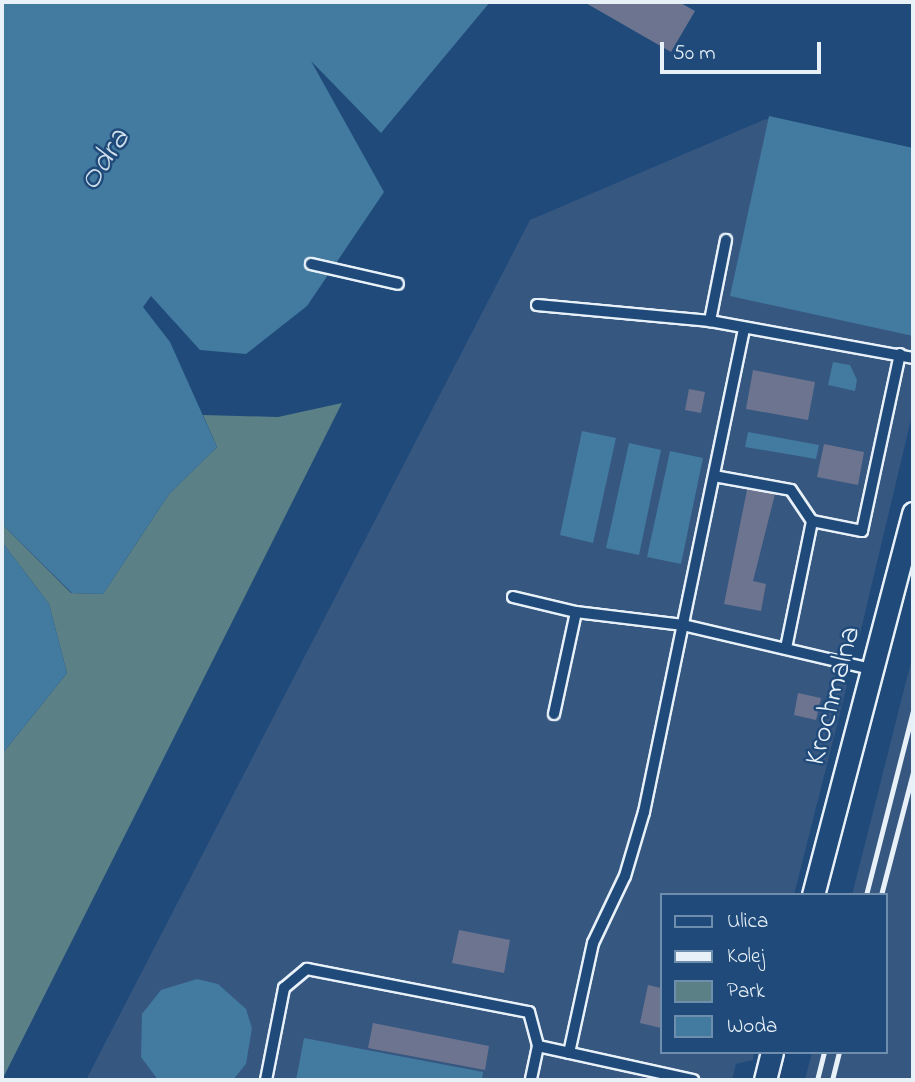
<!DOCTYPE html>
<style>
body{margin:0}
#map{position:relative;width:915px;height:1082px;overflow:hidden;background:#1f4a7a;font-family:"Indie Flower",sans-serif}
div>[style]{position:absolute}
.built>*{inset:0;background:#365780}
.green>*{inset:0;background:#5b8085}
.water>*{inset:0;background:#437aa0}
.building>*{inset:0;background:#6d748f}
.roads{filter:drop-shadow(2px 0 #e8f1f8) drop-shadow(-2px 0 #e8f1f8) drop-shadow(0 2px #e8f1f8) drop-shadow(0 -2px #e8f1f8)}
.lane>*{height:10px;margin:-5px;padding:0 5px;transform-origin:5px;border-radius:5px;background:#1f4a7a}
.street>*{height:21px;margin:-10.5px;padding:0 10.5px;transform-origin:10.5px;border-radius:10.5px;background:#1f4a7a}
.rail>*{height:5px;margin:-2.5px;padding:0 2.5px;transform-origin:2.5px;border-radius:2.5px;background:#e8f1f8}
span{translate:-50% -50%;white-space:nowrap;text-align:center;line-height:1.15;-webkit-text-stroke:5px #1f4a7a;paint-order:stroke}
.street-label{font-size:30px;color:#e8f1f8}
.water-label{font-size:32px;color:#cfdfeb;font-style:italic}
.frame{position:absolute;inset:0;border:4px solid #e8f1f8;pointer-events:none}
.legend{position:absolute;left:660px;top:893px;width:228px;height:161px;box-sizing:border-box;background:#1f4a7a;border:2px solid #6f8dac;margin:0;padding:9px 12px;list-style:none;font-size:21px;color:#e8f1f8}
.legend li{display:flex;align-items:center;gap:14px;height:35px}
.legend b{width:35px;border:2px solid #6f8dac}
.scale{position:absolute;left:660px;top:42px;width:161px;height:32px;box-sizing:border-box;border:4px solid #e8f1f8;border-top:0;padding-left:9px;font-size:21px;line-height:24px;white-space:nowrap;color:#e8f1f8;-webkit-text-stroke:5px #1f4a7a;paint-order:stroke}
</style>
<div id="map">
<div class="built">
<div style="clip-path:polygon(766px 119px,913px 148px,913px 411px,859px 638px,838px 647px,835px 659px,833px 674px,847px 685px,794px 895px,661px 895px,661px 1052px,754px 1052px,753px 1060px,736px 1064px,732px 1080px,86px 1080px,530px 220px)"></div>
<div style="clip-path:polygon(913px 654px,913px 1080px,805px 1080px,812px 1052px,885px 1052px,885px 895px,852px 895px)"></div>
</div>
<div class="green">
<div style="clip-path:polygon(342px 403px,2px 1080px,2px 754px,67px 673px,49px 604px,2px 542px,2px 524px,71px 593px,103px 594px,169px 494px,217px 447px,203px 415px,278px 417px)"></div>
</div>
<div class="water">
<div style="clip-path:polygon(2px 2px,490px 2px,381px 133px,311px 61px,384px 192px,307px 306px,246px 354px,200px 350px,151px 296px,143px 307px,170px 342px,217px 447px,169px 494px,103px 594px,72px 593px,2px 524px)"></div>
<div style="clip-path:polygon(769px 116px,913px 148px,913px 336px,730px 296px)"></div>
<div style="clip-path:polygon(833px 362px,850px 365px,857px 380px,855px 391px,828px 385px)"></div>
<div style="clip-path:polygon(582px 431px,616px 438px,593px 543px,560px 535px)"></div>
<div style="clip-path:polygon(748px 432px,819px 445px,816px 459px,745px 447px)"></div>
<div style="clip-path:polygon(629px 443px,661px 450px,639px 555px,606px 548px)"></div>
<div style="clip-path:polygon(670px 451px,703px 458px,681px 564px,647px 557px)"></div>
<div style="clip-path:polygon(2px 542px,49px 604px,67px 673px,2px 754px)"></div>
<div style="clip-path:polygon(197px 979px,218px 984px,246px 1009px,252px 1028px,246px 1064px,233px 1080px,158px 1080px,141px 1057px,142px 1014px,161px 990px)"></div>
<div style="clip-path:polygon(304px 1038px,483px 1072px,482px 1080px,296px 1080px)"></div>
</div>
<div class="building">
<div style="clip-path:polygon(584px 2px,679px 2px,695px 11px,671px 52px)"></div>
<div style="clip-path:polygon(753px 370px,815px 382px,808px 420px,746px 409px)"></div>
<div style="clip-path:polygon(689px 389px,705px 392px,701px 413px,685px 410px)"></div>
<div style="clip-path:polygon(824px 444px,864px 452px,858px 485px,817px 477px)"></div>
<div style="clip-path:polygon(748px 485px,776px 490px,753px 581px,766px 584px,761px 611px,724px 604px)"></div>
<div style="clip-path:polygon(798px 693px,821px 698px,816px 720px,794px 715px)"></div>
<div style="clip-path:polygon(459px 930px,510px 940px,504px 973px,452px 963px)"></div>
<div style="clip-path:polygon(648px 985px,661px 988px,661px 1028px,640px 1023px)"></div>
<div style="clip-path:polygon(373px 1023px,489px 1046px,485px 1070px,368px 1048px)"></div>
</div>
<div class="roads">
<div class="lane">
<div style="left:726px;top:240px;width:83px;rotate:101.2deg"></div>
<div style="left:710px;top:321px;width:206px;rotate:10.3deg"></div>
<div style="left:311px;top:264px;width:89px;rotate:12.9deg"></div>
<div style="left:537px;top:305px;width:174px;rotate:5.3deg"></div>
<div style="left:714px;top:476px;width:78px;rotate:10.3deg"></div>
<div style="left:791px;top:490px;width:37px;rotate:56deg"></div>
<div style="left:513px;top:597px;width:65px;rotate:13.4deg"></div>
<div style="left:576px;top:612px;width:108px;rotate:6.9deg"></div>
<div style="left:683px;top:625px;width:193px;rotate:13.2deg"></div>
<div style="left:786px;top:648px;width:130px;rotate:-78.4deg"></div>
<div style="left:812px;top:521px;width:51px;rotate:11.3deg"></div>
<div style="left:862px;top:531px;width:181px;rotate:-77.9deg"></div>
<div style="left:554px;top:714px;width:104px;rotate:-77.8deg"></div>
<div style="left:538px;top:1046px;width:159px;rotate:12.4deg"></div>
<div style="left:569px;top:1053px;width:113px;rotate:-77.7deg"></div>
<div style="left:593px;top:943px;width:74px;rotate:-64.5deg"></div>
<div style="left:625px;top:876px;width:67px;rotate:-73.5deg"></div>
<div style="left:644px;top:812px;width:493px;rotate:-78.3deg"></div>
<div style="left:266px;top:1080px;width:94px;rotate:-78.9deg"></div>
<div style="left:284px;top:988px;width:30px;rotate:-40deg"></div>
<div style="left:307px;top:969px;width:226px;rotate:11deg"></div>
<div style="left:529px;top:1012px;width:35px;rotate:75deg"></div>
<div style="left:538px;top:1046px;width:35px;rotate:102deg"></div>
</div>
<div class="street">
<div style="left:813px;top:895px;width:395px;rotate:-75.3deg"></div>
<div style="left:765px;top:1080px;width:29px;rotate:-76deg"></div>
</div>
</div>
<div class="rail">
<div style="left:866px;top:895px;width:190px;rotate:-75.7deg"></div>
<div style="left:881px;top:895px;width:127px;rotate:-75.4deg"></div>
<div style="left:817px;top:1080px;width:29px;rotate:-76deg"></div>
<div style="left:832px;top:1080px;width:29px;rotate:-76deg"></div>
</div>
<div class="street-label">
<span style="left:834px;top:696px;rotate:-75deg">Krochmalna</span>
</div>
<div class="water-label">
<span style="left:106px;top:161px;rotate:-57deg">Odra</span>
</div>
<div class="frame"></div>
<ul class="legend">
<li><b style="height:9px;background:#1f4a7a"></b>Ulica</li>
<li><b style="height:9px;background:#e8f1f8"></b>Kolej</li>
<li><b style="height:19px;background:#5b8085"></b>Park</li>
<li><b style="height:19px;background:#437aa0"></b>Woda</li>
</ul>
<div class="scale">50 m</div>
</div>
